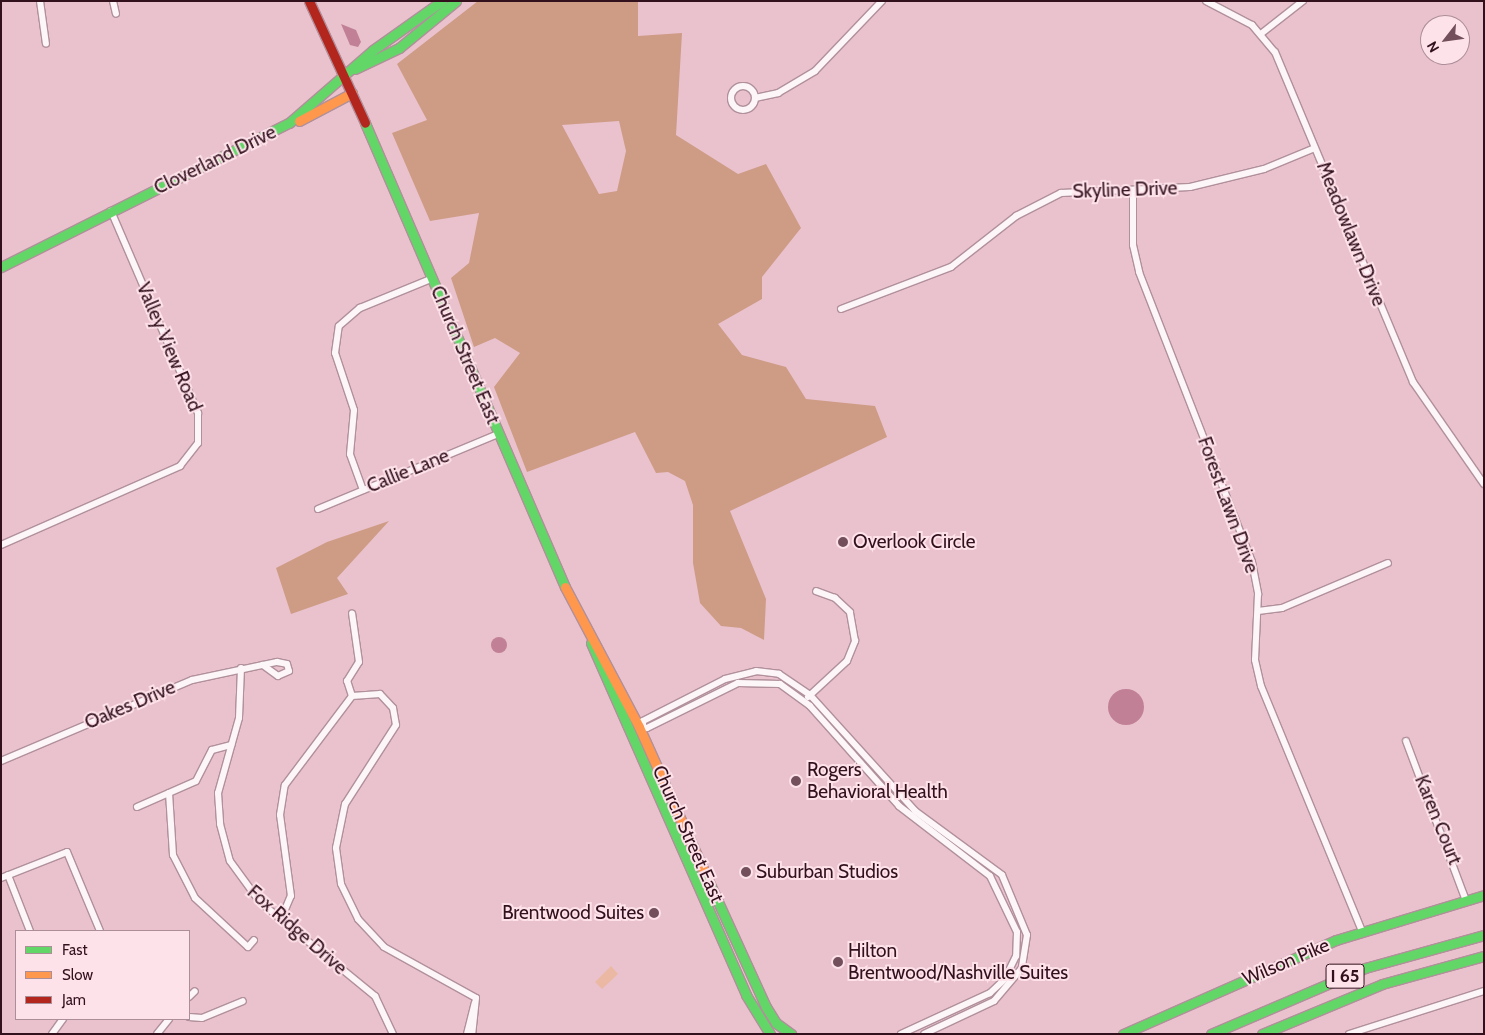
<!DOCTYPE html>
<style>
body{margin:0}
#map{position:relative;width:1485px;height:1035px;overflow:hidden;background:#eac2ce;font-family:Cabin,sans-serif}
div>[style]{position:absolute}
.green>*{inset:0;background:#eab8a3}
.forest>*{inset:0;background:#ce9b85}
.water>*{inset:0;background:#c18095}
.round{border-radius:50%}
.roads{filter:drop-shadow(1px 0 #b1909b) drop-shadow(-1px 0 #b1909b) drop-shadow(0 1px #b1909b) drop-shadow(0 -1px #b1909b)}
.street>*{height:6px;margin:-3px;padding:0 3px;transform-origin:3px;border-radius:3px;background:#fcf6f8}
.street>.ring{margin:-3px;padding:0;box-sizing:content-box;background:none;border:6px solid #fcf6f8;border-radius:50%}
.fast>*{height:9px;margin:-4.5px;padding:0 4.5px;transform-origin:4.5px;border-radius:4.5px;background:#63d668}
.slow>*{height:9px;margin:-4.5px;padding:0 4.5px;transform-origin:4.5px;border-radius:4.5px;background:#ff974d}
.jam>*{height:9px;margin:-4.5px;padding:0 4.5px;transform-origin:4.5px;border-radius:4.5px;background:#b3261e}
.dots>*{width:14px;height:14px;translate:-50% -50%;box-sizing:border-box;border:2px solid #fee2ea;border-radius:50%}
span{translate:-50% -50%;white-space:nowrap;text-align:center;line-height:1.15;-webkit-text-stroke:4px #fee2ea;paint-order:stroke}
.shield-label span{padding:1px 4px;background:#fee2ea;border:1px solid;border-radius:4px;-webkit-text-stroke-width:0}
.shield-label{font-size:18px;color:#32111d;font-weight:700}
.street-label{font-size:19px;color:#32111d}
.poi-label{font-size:19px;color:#32111d}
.left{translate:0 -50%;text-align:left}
.right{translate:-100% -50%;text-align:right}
.frame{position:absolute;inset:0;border:2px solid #32111d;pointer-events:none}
.legend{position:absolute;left:15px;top:930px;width:175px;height:90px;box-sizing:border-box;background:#fee2ea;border:1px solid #ac8e98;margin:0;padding:6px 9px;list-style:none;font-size:15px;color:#32111d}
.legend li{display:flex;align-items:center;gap:10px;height:25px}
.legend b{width:25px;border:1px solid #ac8e98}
.north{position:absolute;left:1420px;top:15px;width:50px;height:50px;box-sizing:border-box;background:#fee2ea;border:1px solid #ac8e98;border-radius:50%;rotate:240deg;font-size:14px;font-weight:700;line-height:20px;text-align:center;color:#32111d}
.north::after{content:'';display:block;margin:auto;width:18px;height:22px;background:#724f5b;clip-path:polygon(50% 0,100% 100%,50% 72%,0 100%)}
</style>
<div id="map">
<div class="green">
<div style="clip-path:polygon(611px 966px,618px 974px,602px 989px,595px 982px)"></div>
</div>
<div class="forest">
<div style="clip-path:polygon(evenodd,478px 1px,638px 1px,638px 36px,682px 33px,676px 135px,738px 174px,766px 164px,801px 228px,762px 277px,762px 299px,718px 324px,742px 355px,786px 367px,806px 399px,875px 406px,887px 437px,730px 511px,766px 599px,764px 640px,741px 628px,721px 626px,700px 603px,693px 563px,693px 505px,685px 481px,668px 472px,656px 473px,635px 432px,527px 472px,494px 387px,520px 353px,495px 338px,474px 347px,451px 278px,469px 263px,479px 213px,430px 221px,392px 133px,427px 120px,397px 64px,478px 1px,619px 121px,626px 151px,617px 191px,599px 194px,562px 125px,619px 121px)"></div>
<div style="clip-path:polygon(389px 521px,337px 578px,348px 594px,291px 614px,276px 568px,327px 542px)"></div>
</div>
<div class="water">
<div style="clip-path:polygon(341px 24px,356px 30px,361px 42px,358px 47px,350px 45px)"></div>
<div class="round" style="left:491px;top:637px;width:16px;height:16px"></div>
<div class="round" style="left:1108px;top:689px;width:36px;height:36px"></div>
</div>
<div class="roads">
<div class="street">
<div style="left:40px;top:1px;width:43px;rotate:82.1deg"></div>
<div style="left:113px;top:1px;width:13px;rotate:77deg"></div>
<div style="left:1206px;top:1px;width:52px;rotate:27.6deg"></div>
<div style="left:1252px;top:25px;width:35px;rotate:50deg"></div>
<div style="left:1275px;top:52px;width:358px;rotate:67.3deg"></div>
<div style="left:1413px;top:382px;width:124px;rotate:55.2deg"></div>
<div style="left:1262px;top:33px;width:52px;rotate:-38deg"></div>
<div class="ring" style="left:731px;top:86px;width:18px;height:18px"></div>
<div style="left:755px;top:98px;width:24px;rotate:-12deg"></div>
<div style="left:778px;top:93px;width:43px;rotate:-30.7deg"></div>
<div style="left:815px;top:71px;width:97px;rotate:-46.3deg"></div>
<div style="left:1133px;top:190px;width:55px;rotate:90deg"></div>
<div style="left:1133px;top:245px;width:28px;rotate:77deg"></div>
<div style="left:1139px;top:272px;width:311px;rotate:68.7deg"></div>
<div style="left:1252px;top:562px;width:33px;rotate:79deg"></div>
<div style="left:1258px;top:594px;width:66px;rotate:92.6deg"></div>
<div style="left:1255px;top:660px;width:27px;rotate:77deg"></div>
<div style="left:1261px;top:686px;width:265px;rotate:67.6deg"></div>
<div style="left:841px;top:309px;width:118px;rotate:-20.9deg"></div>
<div style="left:951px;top:267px;width:83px;rotate:-38.1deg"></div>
<div style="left:1016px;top:216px;width:51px;rotate:-27.1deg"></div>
<div style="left:1061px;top:193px;width:129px;rotate:-2.7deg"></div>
<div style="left:1190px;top:187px;width:76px;rotate:-13.7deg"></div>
<div style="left:1264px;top:169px;width:55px;rotate:-22.4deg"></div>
<div style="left:363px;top:490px;width:38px;rotate:-110deg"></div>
<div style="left:350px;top:454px;width:44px;rotate:-84.8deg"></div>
<div style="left:354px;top:410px;width:60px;rotate:-108.4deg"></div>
<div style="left:335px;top:353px;width:27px;rotate:-82deg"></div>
<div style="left:339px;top:326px;width:28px;rotate:-41deg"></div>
<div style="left:360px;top:308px;width:79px;rotate:-22.3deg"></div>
<div style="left:318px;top:509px;width:195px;rotate:-22.6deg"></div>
<div style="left:1px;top:545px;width:196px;rotate:-23.8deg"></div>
<div style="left:180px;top:466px;width:29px;rotate:-52deg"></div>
<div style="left:198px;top:443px;width:30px;rotate:-90deg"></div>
<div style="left:198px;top:413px;width:220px;rotate:-113.3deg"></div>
<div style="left:1258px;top:611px;width:24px;rotate:-7deg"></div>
<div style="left:1282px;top:608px;width:115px;rotate:-23deg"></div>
<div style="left:241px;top:668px;width:50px;rotate:92.3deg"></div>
<div style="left:239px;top:718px;width:78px;rotate:105.6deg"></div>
<div style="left:218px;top:793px;width:31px;rotate:86deg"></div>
<div style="left:220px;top:824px;width:38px;rotate:75deg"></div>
<div style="left:230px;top:861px;width:51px;rotate:53.8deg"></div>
<div style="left:260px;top:902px;width:149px;rotate:39.3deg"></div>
<div style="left:375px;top:996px;width:42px;rotate:64.7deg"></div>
<div style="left:352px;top:696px;width:16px;rotate:-108deg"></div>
<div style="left:347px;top:681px;width:22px;rotate:-58deg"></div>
<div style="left:359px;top:662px;width:49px;rotate:-98.1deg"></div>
<div style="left:808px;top:697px;width:53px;rotate:-42.7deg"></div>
<div style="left:847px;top:661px;width:22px;rotate:-68deg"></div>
<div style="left:855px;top:641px;width:29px;rotate:-100deg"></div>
<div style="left:850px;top:612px;width:21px;rotate:-137deg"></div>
<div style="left:835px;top:598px;width:20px;rotate:-160deg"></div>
<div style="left:643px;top:726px;width:5px;rotate:-90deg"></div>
<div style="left:643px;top:721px;width:92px;rotate:-27.1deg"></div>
<div style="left:725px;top:679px;width:32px;rotate:-14deg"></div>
<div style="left:756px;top:671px;width:23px;rotate:7deg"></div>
<div style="left:779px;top:674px;width:37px;rotate:34deg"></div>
<div style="left:810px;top:695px;width:156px;rotate:47.8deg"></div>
<div style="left:915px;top:811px;width:108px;rotate:36.3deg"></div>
<div style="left:1002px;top:875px;width:65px;rotate:67.4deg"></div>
<div style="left:1027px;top:935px;width:33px;rotate:99deg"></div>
<div style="left:1022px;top:968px;width:43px;rotate:130.3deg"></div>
<div style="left:994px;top:1001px;width:77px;rotate:154.8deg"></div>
<div style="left:639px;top:727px;width:8px;rotate:7deg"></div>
<div style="left:647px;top:728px;width:102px;rotate:-26.3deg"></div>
<div style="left:738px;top:683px;width:42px;rotate:1.4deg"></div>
<div style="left:780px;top:684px;width:37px;rotate:36deg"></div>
<div style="left:810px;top:706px;width:134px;rotate:48.3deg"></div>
<div style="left:899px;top:806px;width:115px;rotate:37.6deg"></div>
<div style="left:990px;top:876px;width:62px;rotate:64.3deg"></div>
<div style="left:1017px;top:932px;width:24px;rotate:92deg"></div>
<div style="left:1016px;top:956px;width:25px;rotate:116deg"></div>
<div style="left:1005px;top:979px;width:21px;rotate:137deg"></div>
<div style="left:990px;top:993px;width:98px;rotate:155.3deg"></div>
<div style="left:1406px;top:741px;width:171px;rotate:69.4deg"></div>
<div style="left:1px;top:761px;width:207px;rotate:-23deg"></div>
<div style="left:192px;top:680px;width:87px;rotate:-12deg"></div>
<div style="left:277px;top:662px;width:10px;rotate:11deg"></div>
<div style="left:287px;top:664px;width:7px;rotate:74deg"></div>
<div style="left:289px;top:671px;width:12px;rotate:156deg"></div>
<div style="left:278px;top:676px;width:19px;rotate:-144deg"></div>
<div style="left:169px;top:793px;width:62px;rotate:86.3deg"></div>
<div style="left:173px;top:855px;width:48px;rotate:62.9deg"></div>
<div style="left:195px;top:898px;width:72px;rotate:42.8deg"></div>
<div style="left:248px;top:947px;width:9px;rotate:-49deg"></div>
<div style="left:137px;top:807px;width:64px;rotate:-23.8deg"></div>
<div style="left:196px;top:781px;width:35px;rotate:-63deg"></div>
<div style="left:212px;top:750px;width:20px;rotate:-15deg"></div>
<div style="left:8px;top:875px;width:60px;rotate:68.6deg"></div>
<div style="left:1px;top:878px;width:71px;rotate:-21.5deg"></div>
<div style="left:67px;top:852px;width:86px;rotate:67.3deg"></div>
<div style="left:281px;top:919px;width:25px;rotate:-67deg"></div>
<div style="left:291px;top:896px;width:82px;rotate:-97.7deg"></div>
<div style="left:280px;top:815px;width:30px;rotate:-81deg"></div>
<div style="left:285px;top:785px;width:111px;rotate:-53deg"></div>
<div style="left:352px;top:696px;width:28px;rotate:-4deg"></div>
<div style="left:380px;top:694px;width:19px;rotate:47deg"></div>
<div style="left:393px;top:708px;width:17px;rotate:80deg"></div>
<div style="left:396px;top:725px;width:94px;rotate:122.8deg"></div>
<div style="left:345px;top:804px;width:45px;rotate:101.6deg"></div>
<div style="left:336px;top:848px;width:36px;rotate:82deg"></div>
<div style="left:341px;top:884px;width:39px;rotate:64deg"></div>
<div style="left:358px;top:919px;width:38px;rotate:47deg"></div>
<div style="left:384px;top:947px;width:105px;rotate:29deg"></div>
<div style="left:476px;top:998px;width:36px;rotate:96deg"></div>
<div style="left:189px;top:997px;width:8px;rotate:-45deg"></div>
<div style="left:189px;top:1017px;width:13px;rotate:4deg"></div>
<div style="left:202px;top:1018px;width:44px;rotate:-22.5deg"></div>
<div style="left:52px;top:1034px;width:19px;rotate:-54deg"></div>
<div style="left:157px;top:1034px;width:19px;rotate:-51deg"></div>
<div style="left:467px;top:1034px;width:32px;rotate:-76deg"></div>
<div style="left:1349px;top:1034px;width:142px;rotate:-17.7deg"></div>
</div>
<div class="fast">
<div style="left:355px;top:69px;width:49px;rotate:-25.5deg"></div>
<div style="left:399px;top:48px;width:74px;rotate:-39.5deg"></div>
<div style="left:365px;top:123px;width:505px;rotate:66.68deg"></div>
<div style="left:1px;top:267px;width:322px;rotate:-26.6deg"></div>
<div style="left:289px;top:123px;width:111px;rotate:-41deg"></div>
<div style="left:373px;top:50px;width:85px;rotate:-35.4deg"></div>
<div style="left:591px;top:643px;width:385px;rotate:66.2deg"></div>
<div style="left:746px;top:995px;width:46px;rotate:58.4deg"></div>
<div style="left:704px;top:871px;width:149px;rotate:65.5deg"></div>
<div style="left:766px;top:1007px;width:19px;rotate:58deg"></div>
<div style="left:776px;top:1023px;width:19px;rotate:36deg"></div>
<div style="left:1123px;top:1034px;width:233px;rotate:-23.8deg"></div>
<div style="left:1336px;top:940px;width:155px;rotate:-16.9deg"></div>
<div style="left:1211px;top:1034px;width:168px;rotate:-23.2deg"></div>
<div style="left:1365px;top:968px;width:123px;rotate:-15.5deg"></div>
<div style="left:1262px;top:1034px;width:130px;rotate:-22.6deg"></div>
<div style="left:1382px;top:984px;width:106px;rotate:-15.4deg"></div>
</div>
<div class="slow">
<div style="left:299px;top:121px;width:60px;rotate:-27.8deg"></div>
<div style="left:565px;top:587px;width:158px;rotate:62.1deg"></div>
<div style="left:639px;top:727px;width:158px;rotate:65.7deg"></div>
</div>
<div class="jam">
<div style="left:309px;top:1px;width:134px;rotate:65.3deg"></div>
</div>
</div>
<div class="dots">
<div style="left:843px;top:542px;background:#724f5b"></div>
<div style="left:796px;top:781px;background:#724f5b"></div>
<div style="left:746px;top:872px;background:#724f5b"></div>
<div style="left:654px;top:913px;background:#724f5b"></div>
<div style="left:838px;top:962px;background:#724f5b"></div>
</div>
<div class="shield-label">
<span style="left:1345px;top:976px">I 65</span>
</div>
<div class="street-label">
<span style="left:215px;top:160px;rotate:-26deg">Cloverland Drive</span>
<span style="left:1125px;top:190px;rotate:-2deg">Skyline Drive</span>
<span style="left:1351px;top:234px;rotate:68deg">Meadowlawn Drive</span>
<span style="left:169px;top:347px;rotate:67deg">Valley View Road</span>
<span style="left:465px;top:355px;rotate:67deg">Church Street East</span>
<span style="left:408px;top:471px;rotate:-22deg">Callie Lane</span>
<span style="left:1228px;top:505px;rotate:70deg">Forest Lawn Drive</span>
<span style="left:130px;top:705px;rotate:-23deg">Oakes Drive</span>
<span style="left:1438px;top:820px;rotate:68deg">Karen Court</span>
<span style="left:688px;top:834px;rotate:66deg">Church Street East</span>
<span style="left:297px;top:930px;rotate:41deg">Fox Ridge Drive</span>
<span style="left:1286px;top:962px;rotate:-23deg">Wilson Pike</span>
</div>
<div class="poi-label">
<span class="left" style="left:853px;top:542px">Overlook Circle</span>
<span class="left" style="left:807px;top:781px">Rogers<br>Behavioral Health</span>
<span class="left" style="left:756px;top:872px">Suburban Studios</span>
<span class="right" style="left:644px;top:913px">Brentwood Suites</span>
<span class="left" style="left:848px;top:962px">Hilton<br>Brentwood/Nashville Suites</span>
</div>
<div class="frame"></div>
<ul class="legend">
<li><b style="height:6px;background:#63d668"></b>Fast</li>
<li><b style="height:6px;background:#ff974d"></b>Slow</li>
<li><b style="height:6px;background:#b3261e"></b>Jam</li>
</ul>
<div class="north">N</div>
</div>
